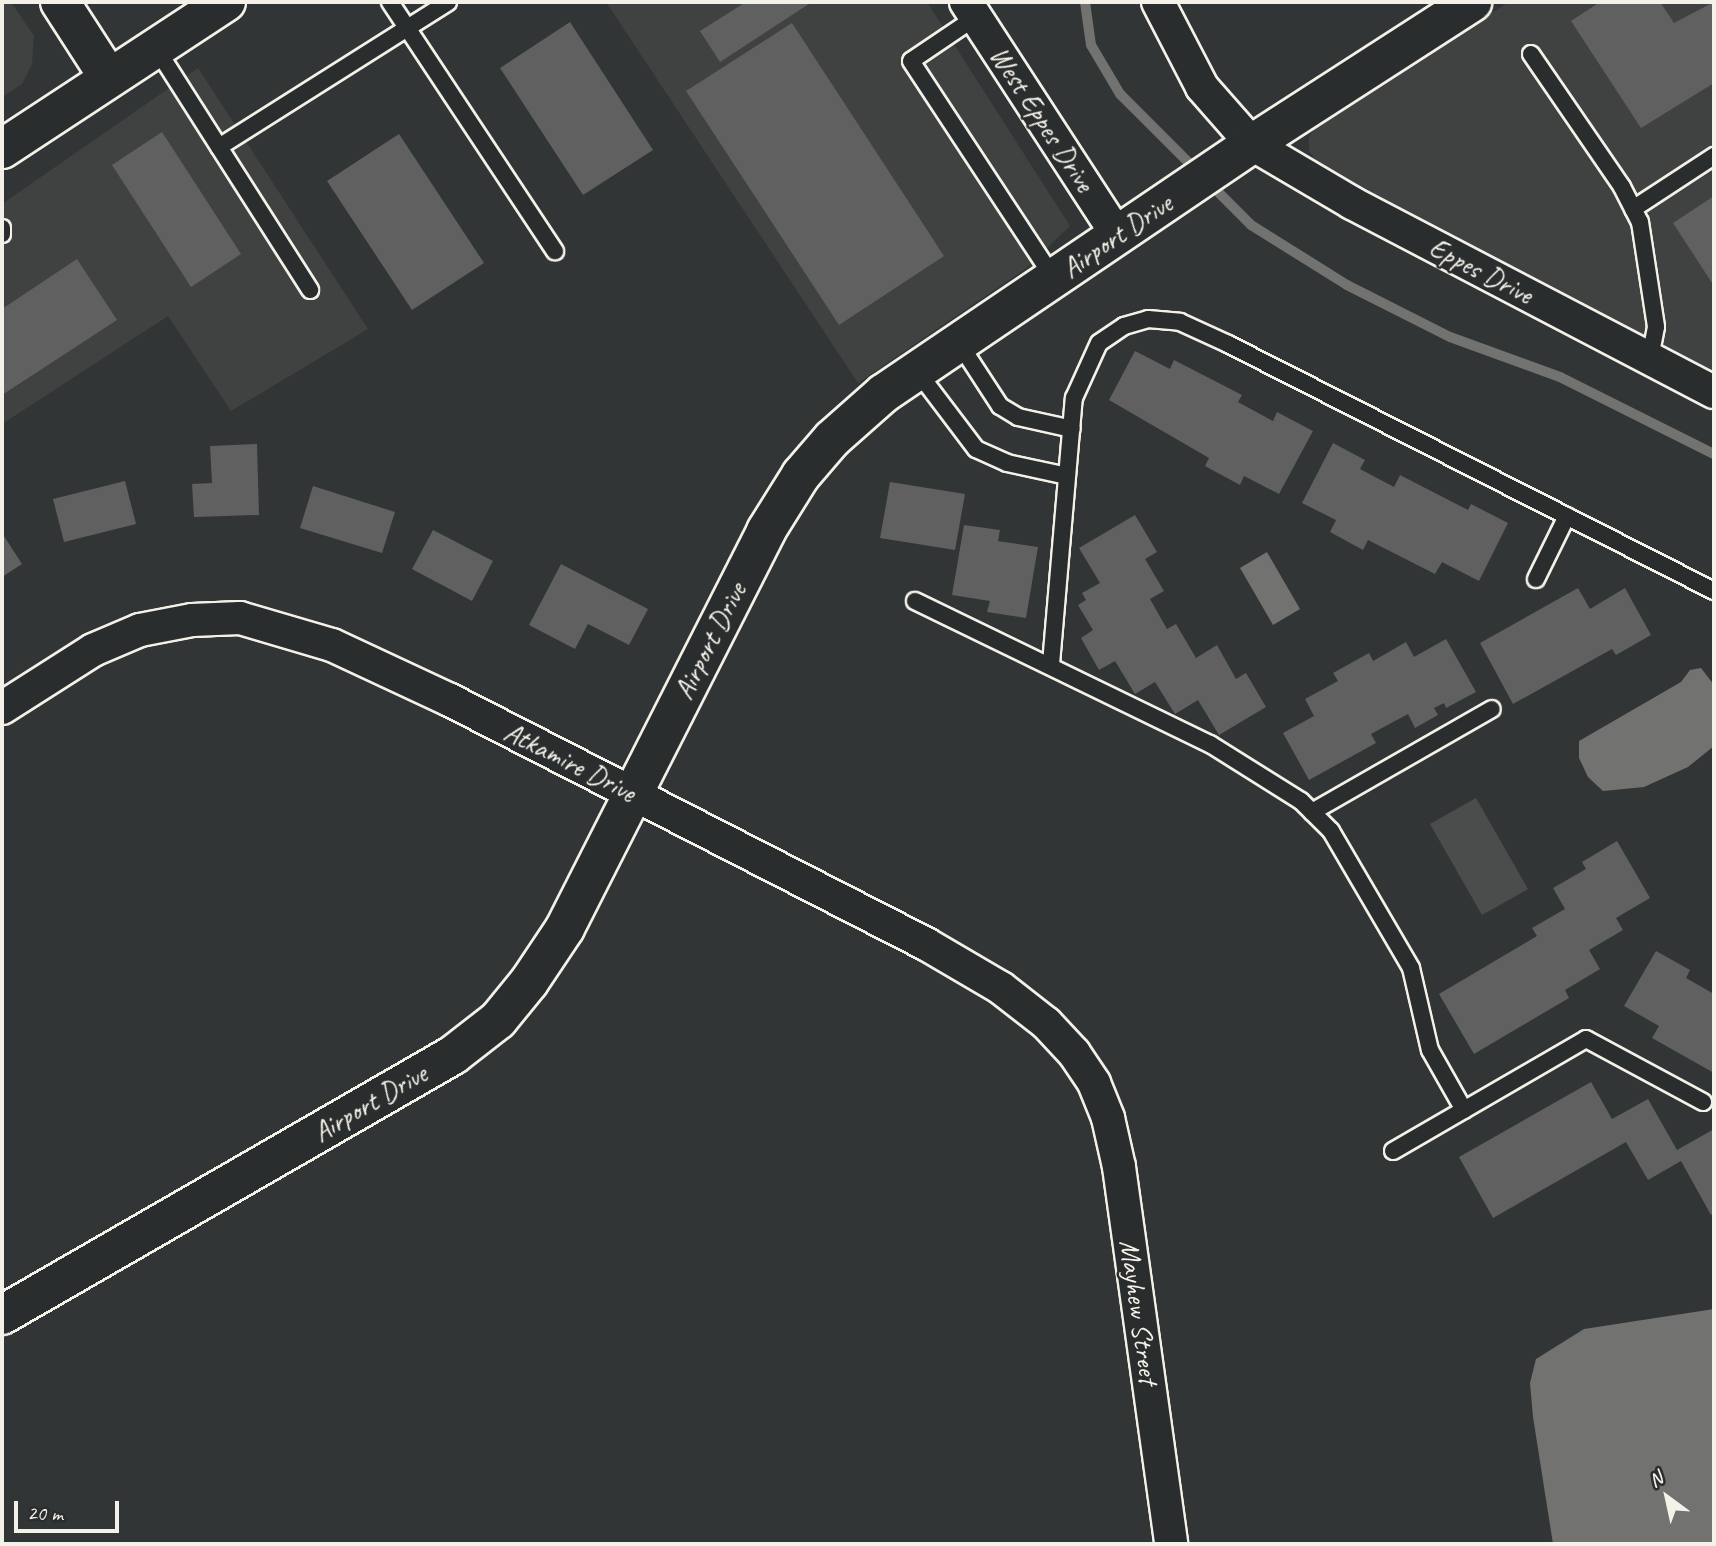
<!DOCTYPE html>
<style>
body{margin:0}
#map{position:relative;width:1716px;height:1546px;overflow:hidden;background:#323535;font-family:Caveat,sans-serif}
div>[style]{position:absolute}
.built>*{inset:0;background:#404242}
.green>*{inset:0;background:#4b4d4c}
.water>*{inset:0;background:#727370}
.stream>*{height:10px;margin:-5px;padding:0 5px;transform-origin:5px;border-radius:5px;background:#727370}
.building>*{inset:0;background:#5f605f}
.roads{filter:drop-shadow(2px 0 #f4f1e8) drop-shadow(-2px 0 #f4f1e8) drop-shadow(0 2px #f4f1e8) drop-shadow(0 -2px #f4f1e8)}
.service>*{height:16px;margin:-8px;padding:0 8px;transform-origin:8px;border-radius:8px;background:#2a2d2e}
.minor>*{height:32px;margin:-16px;padding:0 16px;transform-origin:16px;border-radius:16px;background:#2a2d2e}
.tertiary>*{height:38px;margin:-19px;padding:0 19px;transform-origin:19px;border-radius:19px;background:#2a2d2e}
span{translate:-50% -50%;white-space:nowrap;text-align:center;line-height:1.15;-webkit-text-stroke:5px #2a2d2e;paint-order:stroke}
.street-label{font-size:28px;color:#f4f1e8}
.frame{position:absolute;inset:0;border:4px solid #f4f1e8;pointer-events:none}
.north{position:absolute;left:1632px;top:1462px;width:70px;height:70px;-webkit-text-stroke:5px #2a2d2e;paint-order:stroke;rotate:327deg;font-size:19px;font-weight:700;line-height:28px;text-align:center;color:#f4f1e8}
.north::after{content:'';display:block;margin:auto;width:24px;height:32px;background:#f4f1e8;clip-path:polygon(50% 0,100% 100%,50% 72%,0 100%)}
.scale{position:absolute;left:14px;top:1501px;width:105px;height:32px;box-sizing:border-box;border:4px solid #f4f1e8;border-top:0;padding-left:9px;font-size:21px;line-height:24px;white-space:nowrap;color:#f4f1e8;-webkit-text-stroke:5px #2a2d2e;paint-order:stroke}
</style>
<div id="map">
<div class="built">
<div style="clip-path:polygon(2px 2px,11px 2px,34px 36px,32px 64px,22px 84px,2px 97px)"></div>
<div style="clip-path:polygon(606px 2px,927px 2px,1070px 226px,1025px 269px,858px 383px)"></div>
<div style="clip-path:polygon(1509px 2px,1714px 2px,1714px 371px,1320px 167px,1309px 150px,1309px 136px,1318px 125px)"></div>
<div style="clip-path:polygon(198px 68px,368px 329px,231px 411px,168px 316px,2px 424px,2px 204px)"></div>
</div>
<div class="green">
<div style="clip-path:polygon(1476px 798px,1528px 889px,1482px 915px,1430px 824px)"></div>
</div>
<div class="water">
<div style="clip-path:polygon(1267px 552px,1300px 609px,1273px 625px,1240px 568px)"></div>
<div style="clip-path:polygon(1701px 668px,1714px 685px,1714px 746px,1688px 767px,1644px 787px,1603px 791px,1588px 777px,1579px 758px,1579px 741px,1681px 682px,1690px 670px)"></div>
<div style="clip-path:polygon(1714px 1309px,1714px 1544px,1553px 1544px,1533px 1417px,1530px 1383px,1536px 1359px,1584px 1329px)"></div>
</div>
<div class="stream">
<div style="left:1085px;top:2px;width:43px;rotate:82.1deg"></div>
<div style="left:1091px;top:45px;width:57px;rotate:59.4deg"></div>
<div style="left:1120px;top:94px;width:185px;rotate:45deg"></div>
<div style="left:1251px;top:225px;width:113px;rotate:32deg"></div>
<div style="left:1347px;top:285px;width:115px;rotate:26.8deg"></div>
<div style="left:1450px;top:337px;width:117px;rotate:20deg"></div>
<div style="left:1560px;top:377px;width:172px;rotate:26.6deg"></div>
</div>
<div class="building">
<div style="clip-path:polygon(746px 2px,812px 2px,720px 62px,700px 31px)"></div>
<div style="clip-path:polygon(1600px 2px,1660px 2px,1674px 23px,1714px 2px,1714px 83px,1641px 128px,1571px 21px)"></div>
<div style="clip-path:polygon(570px 22px,653px 150px,583px 195px,500px 68px)"></div>
<div style="clip-path:polygon(792px 23px,944px 256px,839px 325px,686px 91px)"></div>
<div style="clip-path:polygon(162px 132px,241px 254px,191px 287px,112px 165px)"></div>
<div style="clip-path:polygon(399px 134px,484px 263px,412px 310px,327px 181px)"></div>
<div style="clip-path:polygon(1714px 196px,1714px 286px,1673px 223px)"></div>
<div style="clip-path:polygon(77px 259px,117px 320px,2px 395px,2px 309px)"></div>
<div style="clip-path:polygon(1135px 351px,1170px 369px,1174px 360px,1242px 395px,1238px 402px,1273px 421px,1277px 412px,1313px 431px,1279px 494px,1244px 476px,1240px 485px,1205px 466px,1209px 458px,1109px 400px)"></div>
<div style="clip-path:polygon(1333px 443px,1365px 460px,1360px 469px,1394px 487px,1400px 475px,1468px 510px,1471px 504px,1508px 523px,1479px 581px,1442px 562px,1435px 574px,1368px 540px,1363px 550px,1330px 532px,1336px 520px,1302px 503px)"></div>
<div style="clip-path:polygon(257px 444px,259px 515px,194px 517px,192px 484px,212px 483px,210px 446px)"></div>
<div style="clip-path:polygon(125px 481px,136px 524px,64px 542px,53px 499px)"></div>
<div style="clip-path:polygon(890px 482px,965px 494px,955px 550px,880px 538px)"></div>
<div style="clip-path:polygon(313px 486px,395px 512px,382px 553px,300px 528px)"></div>
<div style="clip-path:polygon(1135px 515px,1157px 552px,1145px 559px,1164px 591px,1150px 599px,1167px 629px,1176px 624px,1196px 658px,1217px 645px,1236px 679px,1246px 673px,1266px 707px,1219px 735px,1198px 700px,1175px 714px,1155px 682px,1135px 694px,1115px 661px,1099px 670px,1081px 638px,1093px 630px,1078px 605px,1086px 600px,1082px 593px,1100px 583px,1079px 548px)"></div>
<div style="clip-path:polygon(964px 525px,1000px 530px,998px 541px,1038px 547px,1026px 618px,987px 612px,990px 601px,952px 595px)"></div>
<div style="clip-path:polygon(433px 530px,493px 561px,472px 601px,412px 569px)"></div>
<div style="clip-path:polygon(2px 533px,22px 564px,2px 577px)"></div>
<div style="clip-path:polygon(561px 564px,648px 609px,629px 645px,588px 624px,575px 649px,529px 625px)"></div>
<div style="clip-path:polygon(1578px 588px,1590px 609px,1625px 588px,1651px 635px,1616px 655px,1612px 649px,1513px 704px,1480px 643px)"></div>
<div style="clip-path:polygon(1446px 639px,1476px 692px,1446px 708px,1444px 703px,1434px 708px,1438px 715px,1415px 728px,1408px 714px,1371px 734px,1376px 743px,1309px 780px,1283px 733px,1314px 716px,1305px 699px,1338px 681px,1333px 673px,1369px 653px,1373px 661px,1406px 642px,1414px 657px)"></div>
<div style="clip-path:polygon(1617px 841px,1650px 898px,1616px 918px,1623px 930px,1589px 950px,1600px 969px,1565px 990px,1569px 998px,1474px 1054px,1439px 994px,1537px 936px,1532px 928px,1565px 909px,1553px 888px,1586px 869px,1582px 862px)"></div>
<div style="clip-path:polygon(1656px 951px,1690px 970px,1686px 978px,1714px 994px,1714px 1073px,1652px 1038px,1659px 1026px,1624px 1006px)"></div>
<div style="clip-path:polygon(1591px 1082px,1612px 1119px,1648px 1099px,1677px 1150px,1714px 1129px,1714px 1213px,1711px 1215px,1681px 1161px,1648px 1180px,1626px 1142px,1493px 1218px,1459px 1157px)"></div>
</div>
<div class="roads">
<div class="service">
<div style="left:390px;top:2px;width:299px;rotate:56.5deg"></div>
<div style="left:976px;top:17px;width:78px;rotate:145.9deg"></div>
<div style="left:911px;top:61px;width:261px;rotate:56.7deg"></div>
<div style="left:156px;top:48px;width:287px;rotate:57.5deg"></div>
<div style="left:1531px;top:54px;width:161px;rotate:55.6deg"></div>
<div style="left:1622px;top:187px;width:39px;rotate:63deg"></div>
<div style="left:1640px;top:222px;width:106px;rotate:81.3deg"></div>
<div style="left:1656px;top:327px;width:32px;rotate:101deg"></div>
<div style="left:219px;top:147px;width:271px;rotate:-32.3deg"></div>
<div style="left:1633px;top:209px;width:97px;rotate:-33.2deg"></div>
<div style="left:2px;top:228px;width:6px;rotate:90deg"></div>
<div style="left:959px;top:343px;width:75px;rotate:56.9deg"></div>
<div style="left:1000px;top:406px;width:21px;rotate:31deg"></div>
<div style="left:1018px;top:417px;width:55px;rotate:12.5deg"></div>
<div style="left:917px;top:371px;width:98px;rotate:52.9deg"></div>
<div style="left:976px;top:449px;width:34px;rotate:24deg"></div>
<div style="left:1007px;top:463px;width:61px;rotate:12.2deg"></div>
<div style="left:1536px;top:579px;width:70px;rotate:-63.8deg"></div>
<div style="left:915px;top:601px;width:328px;rotate:25.9deg"></div>
<div style="left:1210px;top:744px;width:107px;rotate:32.1deg"></div>
<div style="left:1301px;top:801px;width:42px;rotate:45deg"></div>
<div style="left:1331px;top:831px;width:159px;rotate:59.7deg"></div>
<div style="left:1411px;top:968px;width:84px;rotate:77deg"></div>
<div style="left:1430px;top:1050px;width:69px;rotate:60.5deg"></div>
<div style="left:1051px;top:664px;width:267px;rotate:-85.1deg"></div>
<div style="left:1074px;top:398px;width:60px;rotate:-65.6deg"></div>
<div style="left:1099px;top:343px;width:30px;rotate:-34deg"></div>
<div style="left:1124px;top:326px;width:25px;rotate:-16deg"></div>
<div style="left:1148px;top:319px;width:32px;rotate:5deg"></div>
<div style="left:1180px;top:322px;width:53px;rotate:24.6deg"></div>
<div style="left:1228px;top:344px;width:545px;rotate:26.94deg"></div>
<div style="left:1312px;top:812px;width:207px;rotate:-29.8deg"></div>
<div style="left:1393px;top:1151px;width:223px;rotate:-30.1deg"></div>
<div style="left:1586px;top:1039px;width:133px;rotate:28.3deg"></div>
</div>
<div class="minor">
<div style="left:966px;top:2px;width:279px;rotate:57deg"></div>
<div style="left:1158px;top:2px;width:96px;rotate:62.6deg"></div>
<div style="left:1202px;top:87px;width:76px;rotate:48.7deg"></div>
<div style="left:1252px;top:144px;width:116px;rotate:30.5deg"></div>
<div style="left:1352px;top:203px;width:408px;rotate:27.6deg"></div>
<div style="left:2px;top:708px;width:108px;rotate:-32.5deg"></div>
<div style="left:93px;top:650px;width:51px;rotate:-23.1deg"></div>
<div style="left:140px;top:630px;width:53px;rotate:-10.9deg"></div>
<div style="left:192px;top:620px;width:48px;rotate:-2.4deg"></div>
<div style="left:240px;top:618px;width:96px;rotate:16.4deg"></div>
<div style="left:332px;top:645px;width:130px;rotate:25deg"></div>
<div style="left:450px;top:700px;width:535px;rotate:27.14deg"></div>
<div style="left:926px;top:944px;width:87px;rotate:30.4deg"></div>
<div style="left:1001px;top:988px;width:57px;rotate:37.9deg"></div>
<div style="left:1046px;top:1023px;width:41px;rotate:47deg"></div>
<div style="left:1074px;top:1053px;width:36px;rotate:56deg"></div>
<div style="left:1094px;top:1083px;width:38px;rotate:68deg"></div>
<div style="left:1108px;top:1118px;width:50px;rotate:77.3deg"></div>
<div style="left:1119px;top:1167px;width:381px;rotate:82.1deg"></div>
</div>
<div class="tertiary">
<div style="left:60px;top:2px;width:90px;rotate:57.2deg"></div>
<div style="left:2px;top:149px;width:268px;rotate:-33.3deg"></div>
<div style="left:2px;top:1315px;width:521px;rotate:-29.96deg"></div>
<div style="left:453px;top:1055px;width:57px;rotate:-37.9deg"></div>
<div style="left:498px;top:1020px;width:49px;rotate:-50.8deg"></div>
<div style="left:529px;top:982px;width:65px;rotate:-56.3deg"></div>
<div style="left:565px;top:928px;width:445px;rotate:-63.1deg"></div>
<div style="left:766px;top:531px;width:66px;rotate:-58deg"></div>
<div style="left:801px;top:475px;width:48px;rotate:-49.3deg"></div>
<div style="left:832px;top:439px;width:69px;rotate:-41.5deg"></div>
<div style="left:884px;top:393px;width:444px;rotate:-34.1deg"></div>
<div style="left:1252px;top:144px;width:262px;rotate:-32.8deg"></div>
</div>
</div>
<div class="street-label">
<span style="left:1042px;top:119px;rotate:57deg">West Eppes Drive</span>
<span style="left:1117px;top:236px;rotate:-34deg">Airport Drive</span>
<span style="left:1481px;top:271px;rotate:27deg">Eppes Drive</span>
<span style="left:710px;top:641px;rotate:-63deg">Airport Drive</span>
<span style="left:570px;top:762px;rotate:27deg">Atkamire Drive</span>
<span style="left:370px;top:1103px;rotate:-30deg">Airport Drive</span>
<span style="left:1139px;top:1312px;rotate:82deg">Mayhew Street</span>
</div>
<div class="frame"></div>
<div class="north">N</div>
<div class="scale">20 m</div>
</div>
